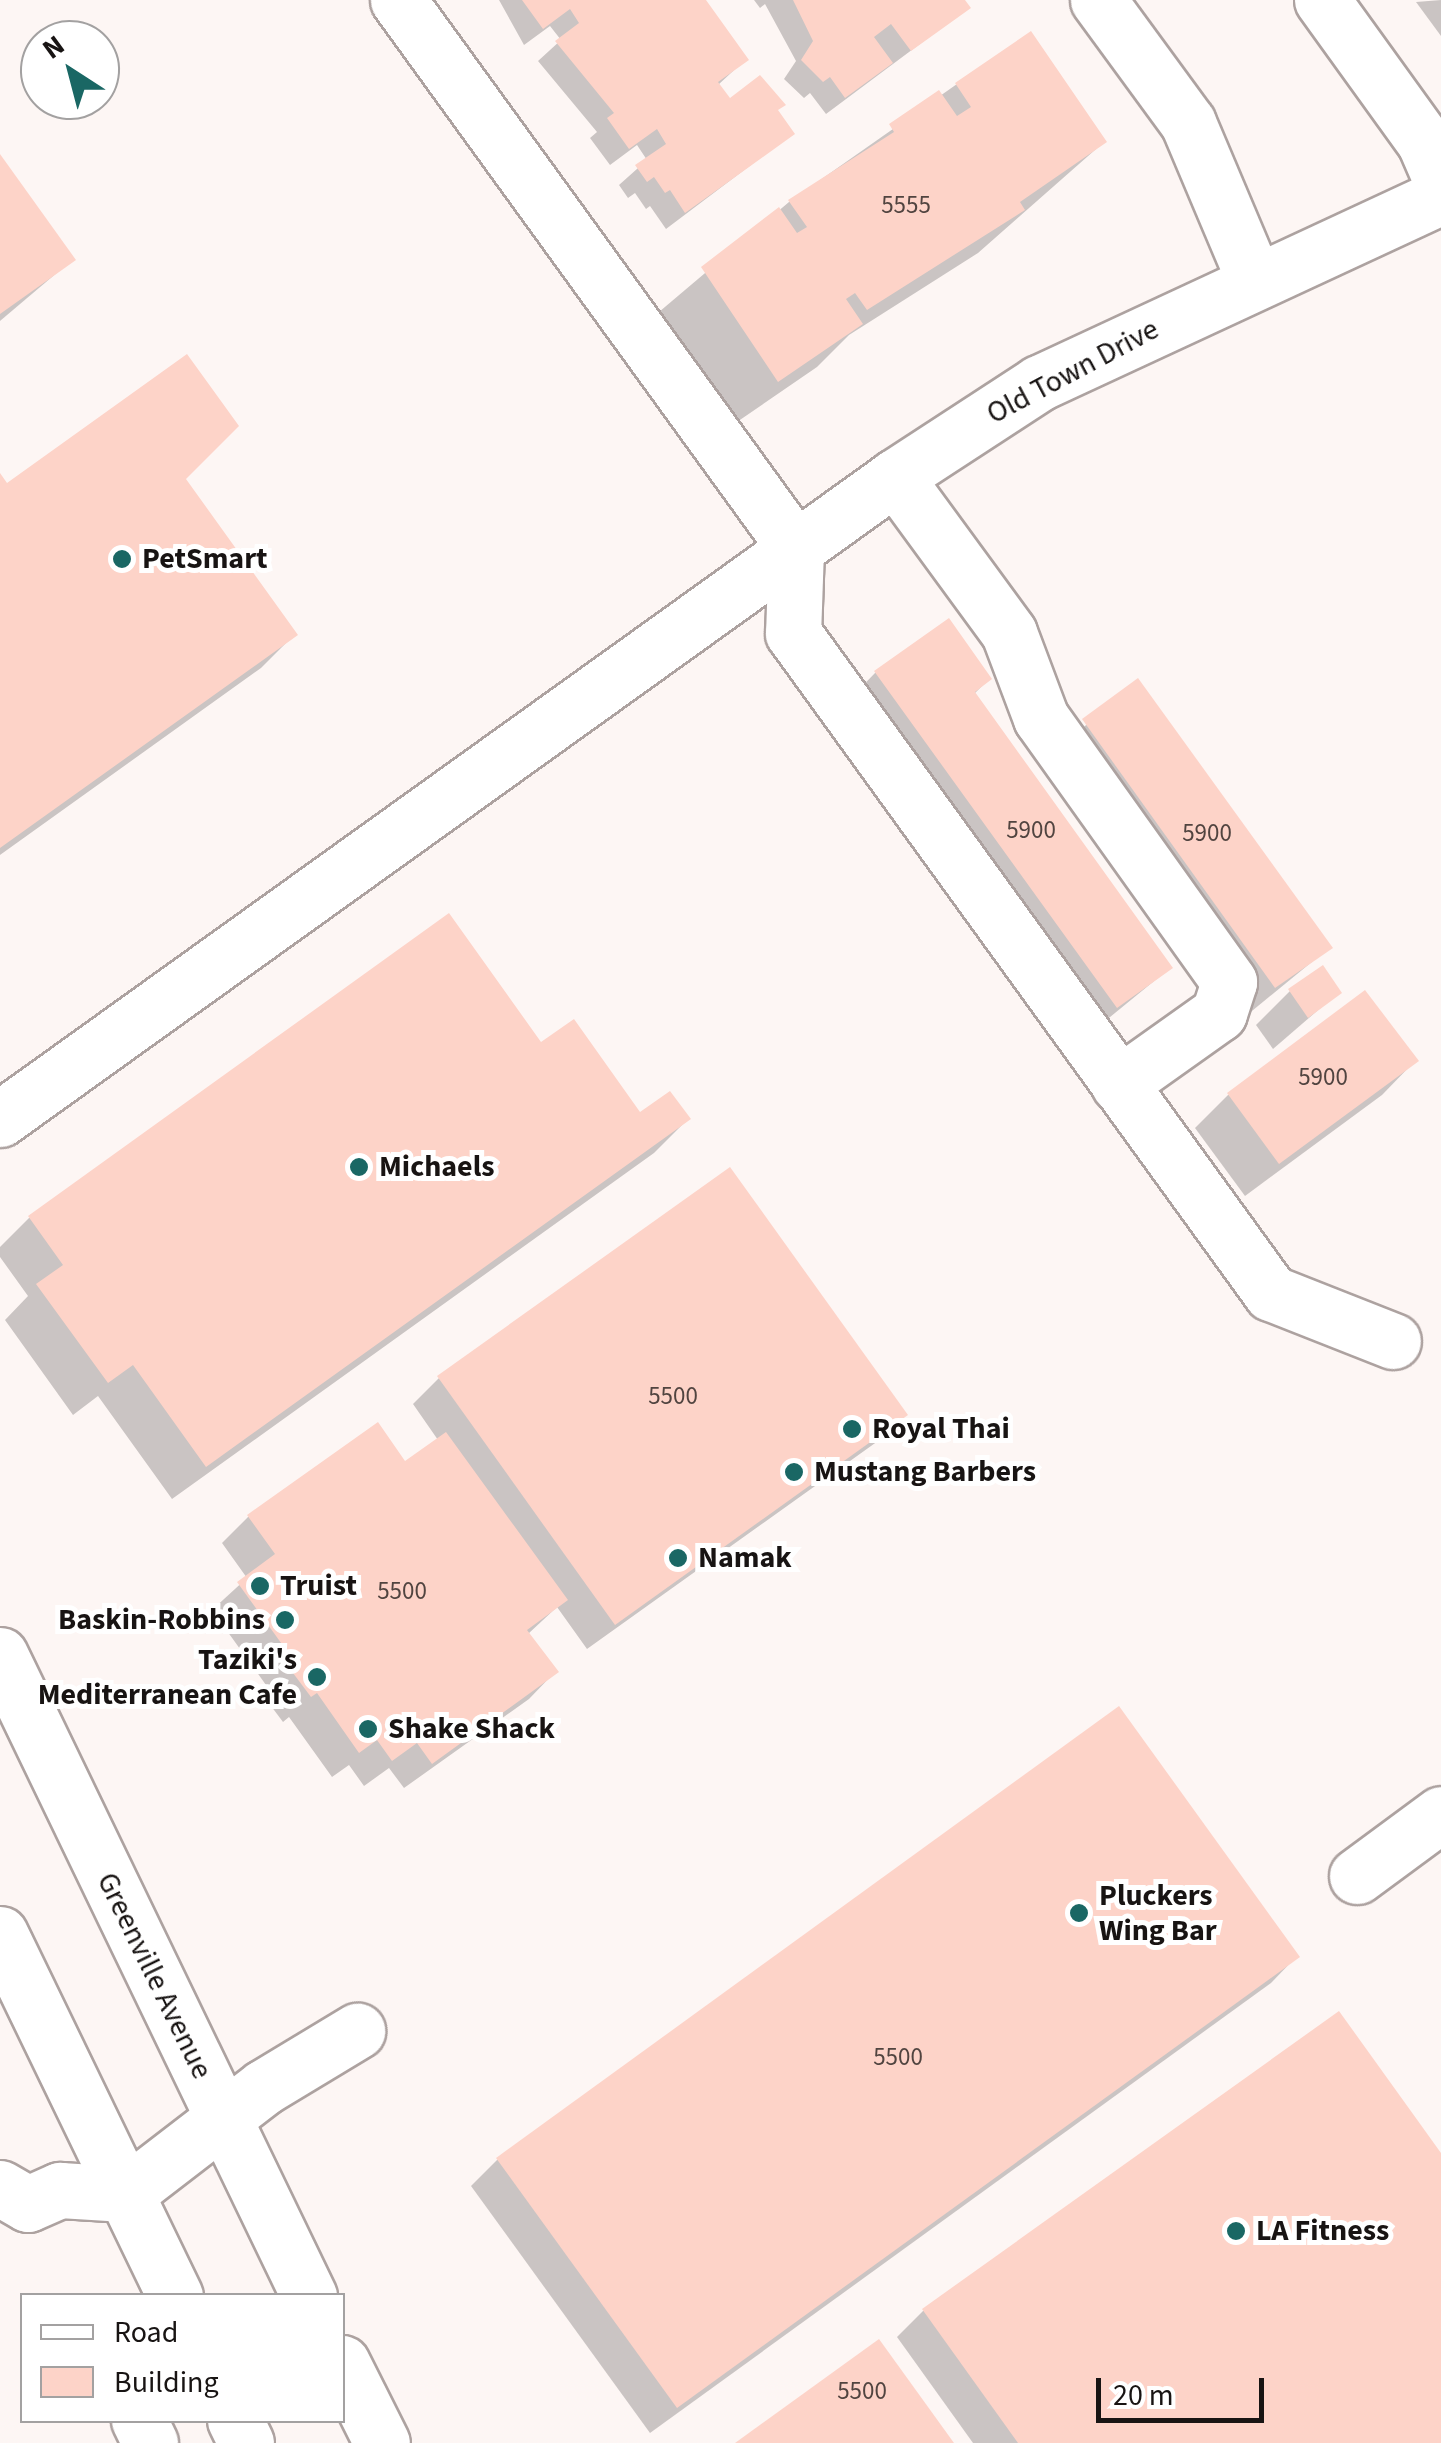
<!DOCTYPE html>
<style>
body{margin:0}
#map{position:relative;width:1441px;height:2443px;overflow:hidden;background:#fdf6f4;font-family:"Source Sans 3",sans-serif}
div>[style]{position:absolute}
.shadow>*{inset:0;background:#0003}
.building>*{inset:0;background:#fdd3c8}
.roads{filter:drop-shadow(2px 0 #ada2a0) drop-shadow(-2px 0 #ada2a0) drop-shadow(0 2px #ada2a0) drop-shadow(0 -2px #ada2a0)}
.minor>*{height:55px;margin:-27.5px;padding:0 27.5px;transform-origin:27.5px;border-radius:27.5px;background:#fff}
.major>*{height:55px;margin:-27.5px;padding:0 27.5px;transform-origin:27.5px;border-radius:27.5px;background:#fff}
.dots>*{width:28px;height:28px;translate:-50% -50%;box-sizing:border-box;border:5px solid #fff;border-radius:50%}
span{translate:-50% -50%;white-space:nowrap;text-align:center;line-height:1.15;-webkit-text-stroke:10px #fff;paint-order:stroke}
.number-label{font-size:25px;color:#514440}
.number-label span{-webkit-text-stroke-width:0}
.street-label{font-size:30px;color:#181413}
.poi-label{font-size:30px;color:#181413;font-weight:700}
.left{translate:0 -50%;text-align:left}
.right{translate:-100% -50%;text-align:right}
.legend{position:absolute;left:20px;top:2293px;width:325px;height:130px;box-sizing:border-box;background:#fff;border:2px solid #a3a1a1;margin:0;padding:12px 18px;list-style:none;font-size:30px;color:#181413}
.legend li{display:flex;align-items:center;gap:20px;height:50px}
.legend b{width:50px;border:2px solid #a3a1a1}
.north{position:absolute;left:20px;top:20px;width:100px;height:100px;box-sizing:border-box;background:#fff;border:2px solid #a3a1a1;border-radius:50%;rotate:324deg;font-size:28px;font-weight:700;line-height:40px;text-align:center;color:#181413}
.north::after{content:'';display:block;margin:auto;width:35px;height:45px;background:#1a6764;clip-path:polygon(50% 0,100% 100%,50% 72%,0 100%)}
.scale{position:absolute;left:1096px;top:2378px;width:168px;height:45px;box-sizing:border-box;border:5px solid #181413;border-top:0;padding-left:12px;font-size:30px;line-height:35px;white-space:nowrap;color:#181413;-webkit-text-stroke:8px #fff;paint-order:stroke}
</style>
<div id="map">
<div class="shadow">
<div style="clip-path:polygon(499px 0,703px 0,746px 59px,718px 85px,729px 101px,776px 112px,792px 134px,666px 229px,650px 206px,646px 209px,635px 193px,628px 198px,619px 185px,647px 160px,637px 145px,610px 165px,590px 138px,597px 132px,538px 61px,561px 40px,550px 26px,524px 45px)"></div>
<div style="clip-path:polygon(754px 0,962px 0,968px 8px,826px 114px,810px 93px,804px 98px,784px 79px,796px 61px,765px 4px,760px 8px)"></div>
<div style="clip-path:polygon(1441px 0,1441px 36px,1416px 2px)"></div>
<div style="clip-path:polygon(957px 84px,1104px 142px,978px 253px,849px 335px,817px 367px,734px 424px,659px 312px,789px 202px)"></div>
<div style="clip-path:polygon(0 159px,72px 260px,0 321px)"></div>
<div style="clip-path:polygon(0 477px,7px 487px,183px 479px,295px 634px,261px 668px,0 855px)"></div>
<div style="clip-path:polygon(948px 621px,989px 679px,974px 694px,1170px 968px,1082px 1040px,842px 707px,875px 673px)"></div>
<div style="clip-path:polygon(1138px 682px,1330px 947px,1241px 1020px,1050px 755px)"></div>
<div style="clip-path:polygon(1290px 991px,1339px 992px,1273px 1049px,1256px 1025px)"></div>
<div style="clip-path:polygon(541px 1045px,640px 1116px,688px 1119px,654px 1153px,172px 1499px,98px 1396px,73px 1415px,5px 1320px,28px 1296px,0 1257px,0 1247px,29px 1218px)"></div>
<div style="clip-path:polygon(1415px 1061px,1382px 1095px,1245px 1196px,1195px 1128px,1228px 1095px)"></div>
<div style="clip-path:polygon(439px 1378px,905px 1415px,878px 1441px,587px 1649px,557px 1607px,528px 1634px,555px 1672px,529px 1699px,404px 1788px,389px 1768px,364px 1786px,349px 1765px,332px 1777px,289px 1717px,283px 1722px,265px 1698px,271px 1692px,212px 1610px,247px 1578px,222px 1543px,248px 1517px,404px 1464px,438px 1440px,413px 1404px)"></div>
<div style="clip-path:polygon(1118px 1710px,1297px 1956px,1271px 1983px,650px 2433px,471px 2186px,497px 2160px)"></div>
<div style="clip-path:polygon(1441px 2158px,1441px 2443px,973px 2443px,897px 2337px,923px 2311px)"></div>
</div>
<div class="building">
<div style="clip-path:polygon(522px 0,706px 0,749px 60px,718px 82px,730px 98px,760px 75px,786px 105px,778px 110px,795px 134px,685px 213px,670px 190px,665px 193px,654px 177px,647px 182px,635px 165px,666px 144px,657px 129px,629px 149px,607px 118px,614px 113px,555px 41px,579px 23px,570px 9px,543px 29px)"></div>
<div style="clip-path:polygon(793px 0,965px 0,971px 8px,911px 51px,891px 24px,874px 37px,893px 63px,845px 98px,830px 77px,823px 82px,801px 60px,813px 41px)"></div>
<div style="clip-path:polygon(1031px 31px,1107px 142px,1020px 202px,1025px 210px,867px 310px,855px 293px,846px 299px,863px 324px,778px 382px,701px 267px,779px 207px,797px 233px,807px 227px,788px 200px,894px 132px,889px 124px,939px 90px,957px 116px,971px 107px,955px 83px)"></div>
<div style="clip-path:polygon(0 154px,76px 260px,0 314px)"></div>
<div style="clip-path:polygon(187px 354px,239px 426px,186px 479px,298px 635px,0 848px,0 473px,7px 483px)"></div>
<div style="clip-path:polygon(949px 618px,992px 679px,975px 692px,1173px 968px,1117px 1008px,874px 671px)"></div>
<div style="clip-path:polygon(1138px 678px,1333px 948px,1275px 988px,1082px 719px)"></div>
<div style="clip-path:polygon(449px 913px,541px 1042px,574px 1019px,640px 1112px,670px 1091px,691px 1119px,206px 1467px,133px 1365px,108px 1383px,36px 1284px,63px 1265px,28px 1216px)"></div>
<div style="clip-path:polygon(1323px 965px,1342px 993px,1308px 1018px,1288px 989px)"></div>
<div style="clip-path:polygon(1365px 990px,1419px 1061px,1279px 1164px,1227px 1093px)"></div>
<div style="clip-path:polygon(730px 1167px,908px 1415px,615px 1625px,437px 1376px)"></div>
<div style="clip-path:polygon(378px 1422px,405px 1461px,446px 1432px,568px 1600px,527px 1630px,559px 1672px,432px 1764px,417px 1743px,392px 1761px,377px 1740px,359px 1753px,317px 1693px,311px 1697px,290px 1669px,297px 1665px,237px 1582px,275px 1554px,247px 1515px)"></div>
<div style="clip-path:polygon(1119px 1706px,1300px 1957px,677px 2408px,496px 2158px)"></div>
<div style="clip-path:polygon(1339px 2011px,1441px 2153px,1441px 2443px,1018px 2443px,922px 2309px)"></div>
<div style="clip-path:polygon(879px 2339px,954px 2443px,735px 2443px)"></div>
</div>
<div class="roads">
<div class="minor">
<div style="left:398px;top:0;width:678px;rotate:54.06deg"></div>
<div style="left:796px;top:549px;width:84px;rotate:92deg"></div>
<div style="left:793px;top:633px;width:815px;rotate:54.09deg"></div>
<div style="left:1271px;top:1293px;width:131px;rotate:21.5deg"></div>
<div style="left:1098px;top:0;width:152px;rotate:53.8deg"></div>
<div style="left:1188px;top:123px;width:169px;rotate:67.1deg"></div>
<div style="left:1322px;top:0;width:176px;rotate:54.2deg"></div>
<div style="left:1425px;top:143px;width:40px;rotate:66.6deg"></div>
<div style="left:895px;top:477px;width:193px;rotate:53.8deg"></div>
<div style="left:1009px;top:633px;width:91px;rotate:69.4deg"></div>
<div style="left:1041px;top:718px;width:324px;rotate:54.5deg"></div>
<div style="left:1229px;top:982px;width:33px;rotate:108deg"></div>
<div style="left:1219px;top:1013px;width:123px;rotate:144.6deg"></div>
<div style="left:0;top:1119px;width:1101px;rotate:-35.65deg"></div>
<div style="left:895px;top:477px;width:172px;rotate:-33.1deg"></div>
<div style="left:1039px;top:383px;width:443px;rotate:-24.9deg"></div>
<div style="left:1357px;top:1876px;width:104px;rotate:-36.4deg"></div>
<div style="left:0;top:2188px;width:32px;rotate:30deg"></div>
<div style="left:28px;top:2204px;width:35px;rotate:-24deg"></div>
<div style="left:60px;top:2190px;width:65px;rotate:3.5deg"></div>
<div style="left:125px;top:2194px;width:175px;rotate:-37.6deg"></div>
<div style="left:264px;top:2087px;width:109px;rotate:-31.1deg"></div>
<div style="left:139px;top:2420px;width:25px;rotate:64deg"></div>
</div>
<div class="major">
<div style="left:0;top:1655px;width:712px;rotate:64.26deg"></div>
<div style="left:0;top:1934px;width:402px;rotate:64.2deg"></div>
<div style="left:342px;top:2363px;width:89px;rotate:63.4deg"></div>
<div style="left:235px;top:2420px;width:25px;rotate:64deg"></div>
</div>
</div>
<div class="dots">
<div style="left:122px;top:559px;background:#1a6764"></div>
<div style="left:359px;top:1167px;background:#1a6764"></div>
<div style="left:852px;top:1429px;background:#1a6764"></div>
<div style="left:794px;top:1472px;background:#1a6764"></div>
<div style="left:678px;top:1558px;background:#1a6764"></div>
<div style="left:260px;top:1586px;background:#1a6764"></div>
<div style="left:285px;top:1620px;background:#1a6764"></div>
<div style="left:317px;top:1677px;background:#1a6764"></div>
<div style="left:368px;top:1729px;background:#1a6764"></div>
<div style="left:1079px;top:1913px;background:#1a6764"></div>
<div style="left:1236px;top:2231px;background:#1a6764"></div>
</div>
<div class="number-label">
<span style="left:906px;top:205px">5555</span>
<span style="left:1031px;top:830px">5900</span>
<span style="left:1207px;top:833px">5900</span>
<span style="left:1323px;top:1077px">5900</span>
<span style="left:673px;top:1396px">5500</span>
<span style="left:402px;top:1591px">5500</span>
<span style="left:898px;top:2057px">5500</span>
<span style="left:862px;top:2391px">5500</span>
</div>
<div class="street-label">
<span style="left:1073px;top:372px;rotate:-28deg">Old Town Drive</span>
<span style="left:154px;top:1976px;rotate:64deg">Greenville Avenue</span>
</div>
<div class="poi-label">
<span class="left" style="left:142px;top:559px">PetSmart</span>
<span class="left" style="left:379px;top:1167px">Michaels</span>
<span class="left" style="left:872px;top:1429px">Royal Thai</span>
<span class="left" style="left:814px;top:1472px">Mustang Barbers</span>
<span class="left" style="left:698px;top:1558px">Namak</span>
<span class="left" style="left:280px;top:1586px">Truist</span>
<span class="right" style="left:265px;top:1620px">Baskin-Robbins</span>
<span class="right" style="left:297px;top:1677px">Taziki's<br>Mediterranean Cafe</span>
<span class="left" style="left:388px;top:1729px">Shake Shack</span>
<span class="left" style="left:1099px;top:1913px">Pluckers<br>Wing Bar</span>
<span class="left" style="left:1256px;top:2231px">LA Fitness</span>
</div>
<ul class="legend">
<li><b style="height:12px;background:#fff"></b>Road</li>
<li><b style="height:28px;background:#fdd3c8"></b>Building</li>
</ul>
<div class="north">N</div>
<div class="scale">20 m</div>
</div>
